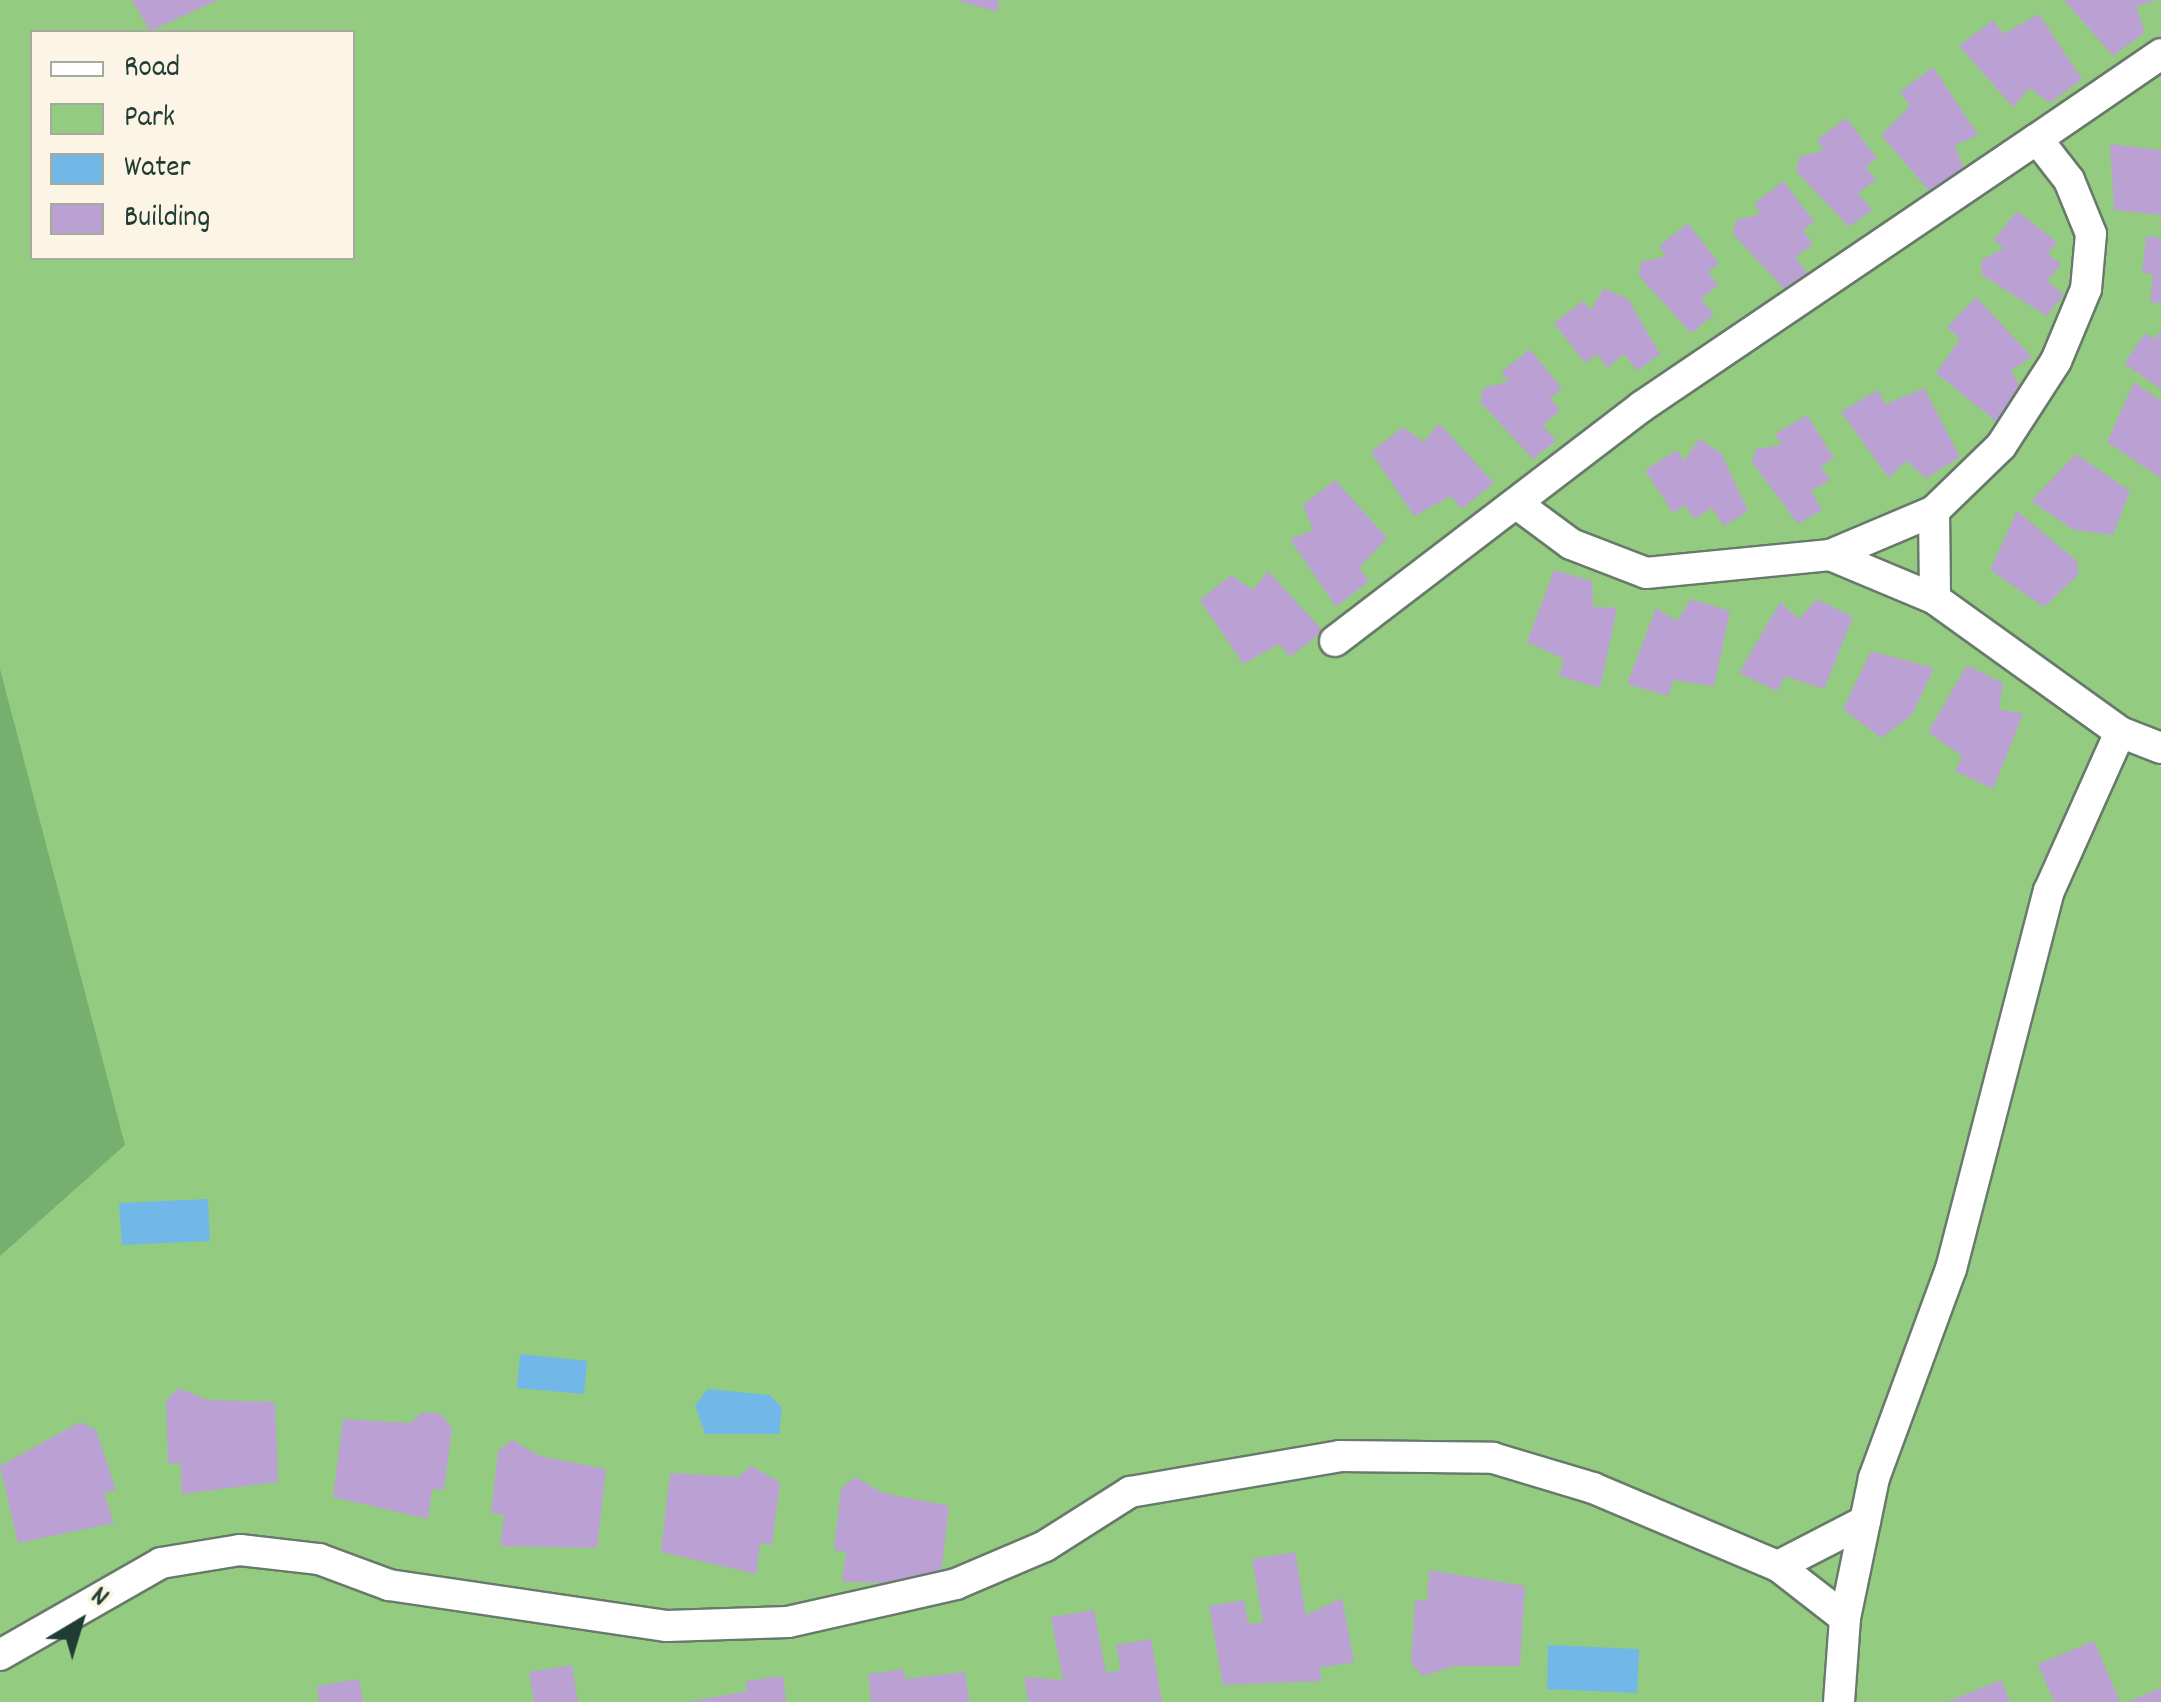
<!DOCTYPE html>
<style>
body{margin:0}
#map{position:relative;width:2161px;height:1702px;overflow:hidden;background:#f1eacf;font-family:Dekko,sans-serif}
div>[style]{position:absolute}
.green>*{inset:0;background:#93cc80}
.forest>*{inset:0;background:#76b06e}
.water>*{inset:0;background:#71b8e9}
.building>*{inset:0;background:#bba0d4}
.roads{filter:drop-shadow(2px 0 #687a6a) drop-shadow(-2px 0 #687a6a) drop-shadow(0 2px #687a6a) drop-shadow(0 -2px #687a6a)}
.street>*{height:30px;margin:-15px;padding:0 15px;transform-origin:15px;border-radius:15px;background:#fff}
span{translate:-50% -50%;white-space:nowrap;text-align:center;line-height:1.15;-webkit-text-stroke:8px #fcf5e5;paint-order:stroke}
.legend{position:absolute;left:30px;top:30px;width:325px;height:230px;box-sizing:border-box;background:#fcf5e5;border:2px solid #a4ab9e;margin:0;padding:12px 18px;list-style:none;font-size:30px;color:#1f3d34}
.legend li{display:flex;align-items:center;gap:20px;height:50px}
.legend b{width:50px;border:2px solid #a4ab9e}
.north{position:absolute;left:30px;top:1572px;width:100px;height:100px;-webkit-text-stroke:8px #fcf5e5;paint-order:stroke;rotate:38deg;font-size:28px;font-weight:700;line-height:40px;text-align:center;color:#1f3d34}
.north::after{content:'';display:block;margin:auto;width:35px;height:45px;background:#1f3d34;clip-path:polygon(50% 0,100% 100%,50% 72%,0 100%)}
</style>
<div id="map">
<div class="green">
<div style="clip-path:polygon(evenodd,0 0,2161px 0,2161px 1702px,0 1702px,0 0,32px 32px,352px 32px,352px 258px,32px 258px,32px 32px)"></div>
</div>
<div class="forest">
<div style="clip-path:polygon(0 669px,125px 1145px,0 1256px)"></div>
</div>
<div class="water">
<div style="clip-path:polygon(208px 1199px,210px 1241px,122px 1245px,119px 1203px)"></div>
<div style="clip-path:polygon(520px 1354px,587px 1361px,584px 1394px,517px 1388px)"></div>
<div style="clip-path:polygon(708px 1389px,770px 1395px,782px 1408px,779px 1434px,705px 1434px,695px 1405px)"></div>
<div style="clip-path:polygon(1548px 1645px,1639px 1649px,1637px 1693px,1547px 1689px)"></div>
</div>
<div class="building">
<div style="clip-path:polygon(132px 0,218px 0,150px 31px)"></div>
<div style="clip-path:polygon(956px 0,999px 0,997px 12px)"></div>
<div style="clip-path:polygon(2064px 0,2156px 0,2136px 7px,2145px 32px,2113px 56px)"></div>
<div style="clip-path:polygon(2039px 14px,2082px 79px,2050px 103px,2029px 88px,2013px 107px,1959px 46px,1993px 20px,2003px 34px)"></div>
<div style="clip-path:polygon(1933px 67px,1978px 135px,1955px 145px,1964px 169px,1932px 194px,1881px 135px,1910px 106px,1900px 92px)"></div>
<div style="clip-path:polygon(1846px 118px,1877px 158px,1866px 167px,1876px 180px,1858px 193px,1872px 210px,1849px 227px,1796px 171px,1799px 157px,1824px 150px,1817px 140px)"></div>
<div style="clip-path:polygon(2110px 144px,2161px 150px,2161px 215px,2114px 210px)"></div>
<div style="clip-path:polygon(1783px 181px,1814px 221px,1803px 230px,1813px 244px,1795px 257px,1808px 274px,1786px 291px,1733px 234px,1736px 220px,1761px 214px,1754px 204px)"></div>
<div style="clip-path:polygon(2017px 211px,2057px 242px,2048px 254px,2061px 264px,2047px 281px,2064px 294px,2047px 316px,1982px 275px,1981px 260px,2004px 248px,1994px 240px)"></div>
<div style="clip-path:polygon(1688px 223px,1719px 263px,1708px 272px,1718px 285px,1701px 299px,1714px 315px,1691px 333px,1639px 276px,1641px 262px,1666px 256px,1659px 246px)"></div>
<div style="clip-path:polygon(2146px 236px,2161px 238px,2161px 303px,2150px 302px,2153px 274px,2142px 273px)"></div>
<div style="clip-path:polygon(1604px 288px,1628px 299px,1660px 354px,1637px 371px,1624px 354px,1607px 368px,1597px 354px,1585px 363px,1554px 323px,1583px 301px,1591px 310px)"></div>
<div style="clip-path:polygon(1976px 297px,2032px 357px,2011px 370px,2024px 393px,1997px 422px,1936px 373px,1960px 339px,1947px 327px)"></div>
<div style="clip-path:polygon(2161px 330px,2161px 389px,2124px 364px,2145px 333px,2155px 339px)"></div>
<div style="clip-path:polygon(1530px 349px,1562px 389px,1550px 398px,1560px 411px,1543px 425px,1556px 441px,1533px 459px,1480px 402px,1483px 388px,1509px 381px,1501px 372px)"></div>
<div style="clip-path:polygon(2134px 382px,2161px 401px,2161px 478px,2107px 442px)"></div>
<div style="clip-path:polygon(1924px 388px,1960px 457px,1926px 478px,1906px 461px,1889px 478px,1841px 412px,1877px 390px,1886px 404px)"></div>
<div style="clip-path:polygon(1807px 415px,1834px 458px,1821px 466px,1830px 480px,1811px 491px,1822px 510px,1798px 524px,1752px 462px,1756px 449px,1782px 445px,1775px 434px)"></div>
<div style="clip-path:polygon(1439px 423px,1494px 483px,1461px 509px,1451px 496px,1414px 516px,1371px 452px,1403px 427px,1424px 442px)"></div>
<div style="clip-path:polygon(1699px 439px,1721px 453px,1748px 511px,1724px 526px,1712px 508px,1694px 519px,1685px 505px,1673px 513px,1645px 470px,1677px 450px,1684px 461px)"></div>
<div style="clip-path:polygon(2076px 454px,2130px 491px,2113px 535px,2074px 530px,2031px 501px)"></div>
<div style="clip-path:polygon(1335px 480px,1387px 538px,1359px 568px,1369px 581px,1336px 607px,1290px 539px,1313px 530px,1303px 505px)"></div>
<div style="clip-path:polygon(2017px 511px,2077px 561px,2078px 575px,2044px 607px,1990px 570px)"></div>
<div style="clip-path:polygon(1554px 570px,1592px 581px,1593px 607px,1617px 608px,1600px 688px,1559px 676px,1564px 659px,1527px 642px)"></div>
<div style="clip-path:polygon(1268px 571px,1323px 631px,1290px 657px,1279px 644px,1243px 664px,1200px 600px,1231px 575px,1253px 590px)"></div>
<div style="clip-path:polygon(1691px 599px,1730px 611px,1714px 686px,1673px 680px,1668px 696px,1627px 684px,1656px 608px,1677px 621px)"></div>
<div style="clip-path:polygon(1817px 599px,1853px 617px,1824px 689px,1785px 676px,1777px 691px,1739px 673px,1780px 602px,1799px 619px)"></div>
<div style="clip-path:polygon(1871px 651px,1934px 668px,1912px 715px,1881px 738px,1843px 709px)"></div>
<div style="clip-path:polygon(1967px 665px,2003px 683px,1999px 709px,2023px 714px,1993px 789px,1955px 771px,1962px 756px,1928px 732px)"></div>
<div style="clip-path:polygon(178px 1388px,208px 1400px,275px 1402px,278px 1482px,182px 1494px,180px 1463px,168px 1464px,166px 1401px)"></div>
<div style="clip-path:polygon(423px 1412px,441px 1414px,452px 1428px,444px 1490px,432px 1489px,428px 1519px,333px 1497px,343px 1419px,410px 1423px)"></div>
<div style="clip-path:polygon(80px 1422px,96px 1430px,116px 1490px,104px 1493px,114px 1523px,18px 1543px,0 1466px)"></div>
<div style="clip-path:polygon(512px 1440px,540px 1456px,606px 1469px,597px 1548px,500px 1546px,504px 1515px,491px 1513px,498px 1451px)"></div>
<div style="clip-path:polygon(751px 1466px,780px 1482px,772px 1545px,760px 1543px,756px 1574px,661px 1552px,670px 1473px,738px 1477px)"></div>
<div style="clip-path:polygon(855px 1477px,883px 1493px,949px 1506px,940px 1584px,842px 1582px,846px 1552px,834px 1550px,841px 1488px)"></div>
<div style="clip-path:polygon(1295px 1552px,1306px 1615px,1342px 1598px,1354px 1662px,1319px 1668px,1322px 1681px,1223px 1685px,1209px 1606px,1244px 1600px,1248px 1624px,1263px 1622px,1252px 1559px)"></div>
<div style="clip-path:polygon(1429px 1570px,1525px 1586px,1520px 1666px,1454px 1666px,1423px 1676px,1411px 1663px,1415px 1600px,1427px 1601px)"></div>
<div style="clip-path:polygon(1094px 1610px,1106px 1673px,1121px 1670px,1116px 1645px,1151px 1639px,1162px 1702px,1028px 1702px,1024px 1677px,1063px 1680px,1051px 1617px)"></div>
<div style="clip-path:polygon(2094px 1641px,2120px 1702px,2054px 1702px,2038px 1664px)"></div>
<div style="clip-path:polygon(572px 1665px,578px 1702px,534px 1702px,529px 1672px)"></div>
<div style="clip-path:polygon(904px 1669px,905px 1679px,965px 1672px,969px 1702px,871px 1702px,868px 1674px)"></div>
<div style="clip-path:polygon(783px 1676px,786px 1702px,688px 1702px,747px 1691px,746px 1681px)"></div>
<div style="clip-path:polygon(359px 1679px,363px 1702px,319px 1702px,317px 1686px)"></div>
<div style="clip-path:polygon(2001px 1680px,2010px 1702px,1947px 1702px)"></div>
<div style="clip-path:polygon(2161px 1688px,2161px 1702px,2127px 1702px)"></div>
</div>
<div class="roads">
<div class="street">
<div style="left:2037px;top:139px;width:150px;rotate:-34.4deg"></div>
<div style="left:1517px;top:504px;width:67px;rotate:36.5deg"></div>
<div style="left:1571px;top:544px;width:80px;rotate:21.1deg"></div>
<div style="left:1646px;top:573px;width:185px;rotate:-5.6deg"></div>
<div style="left:1830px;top:555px;width:113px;rotate:-22.9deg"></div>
<div style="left:1830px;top:555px;width:114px;rotate:22.7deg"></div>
<div style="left:1335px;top:641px;width:385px;rotate:-37.4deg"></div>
<div style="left:1641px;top:407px;width:478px;rotate:-34.1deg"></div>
<div style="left:2037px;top:139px;width:52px;rotate:52deg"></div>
<div style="left:2069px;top:180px;width:58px;rotate:67.8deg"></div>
<div style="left:2091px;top:234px;width:55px;rotate:95.2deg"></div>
<div style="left:2086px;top:289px;width:78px;rotate:112.6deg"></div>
<div style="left:2056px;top:361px;width:101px;rotate:122.9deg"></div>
<div style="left:2001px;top:446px;width:93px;rotate:135.9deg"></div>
<div style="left:1934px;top:511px;width:88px;rotate:89.3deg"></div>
<div style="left:1935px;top:599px;width:228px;rotate:35.7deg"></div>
<div style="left:1778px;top:1566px;width:85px;rotate:37.8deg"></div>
<div style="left:0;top:1655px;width:185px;rotate:-29.7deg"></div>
<div style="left:161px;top:1563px;width:80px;rotate:-9.3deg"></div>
<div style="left:240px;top:1550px;width:80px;rotate:6.5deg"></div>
<div style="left:319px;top:1559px;width:75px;rotate:20.4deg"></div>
<div style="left:389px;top:1585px;width:281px;rotate:8.4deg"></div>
<div style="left:667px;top:1626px;width:121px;rotate:-1.9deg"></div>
<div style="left:788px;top:1622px;width:172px;rotate:-12.7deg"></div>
<div style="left:956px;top:1584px;width:97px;rotate:-23.1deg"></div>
<div style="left:1045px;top:1546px;width:101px;rotate:-32.4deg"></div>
<div style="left:1130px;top:1492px;width:213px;rotate:-9.7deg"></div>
<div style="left:1340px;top:1456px;width:153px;rotate:0.7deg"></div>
<div style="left:1493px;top:1458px;width:104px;rotate:16.7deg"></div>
<div style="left:1593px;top:1488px;width:201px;rotate:22.9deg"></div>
<div style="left:1778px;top:1566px;width:98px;rotate:-27.3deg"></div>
<div style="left:1839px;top:1702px;width:84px;rotate:-85.9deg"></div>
<div style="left:1845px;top:1618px;width:143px;rotate:-78.3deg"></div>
<div style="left:1874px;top:1478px;width:223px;rotate:-69.8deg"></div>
<div style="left:1951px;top:1269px;width:390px;rotate:-75.5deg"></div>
<div style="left:2049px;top:891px;width:174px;rotate:-65.9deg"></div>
<div style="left:2120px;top:732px;width:44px;rotate:21.3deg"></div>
</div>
</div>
<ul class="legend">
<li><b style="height:12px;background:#fff"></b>Road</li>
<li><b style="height:28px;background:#93cc80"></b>Park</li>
<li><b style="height:28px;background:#71b8e9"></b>Water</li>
<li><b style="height:28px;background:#bba0d4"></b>Building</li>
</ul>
<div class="north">N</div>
</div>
